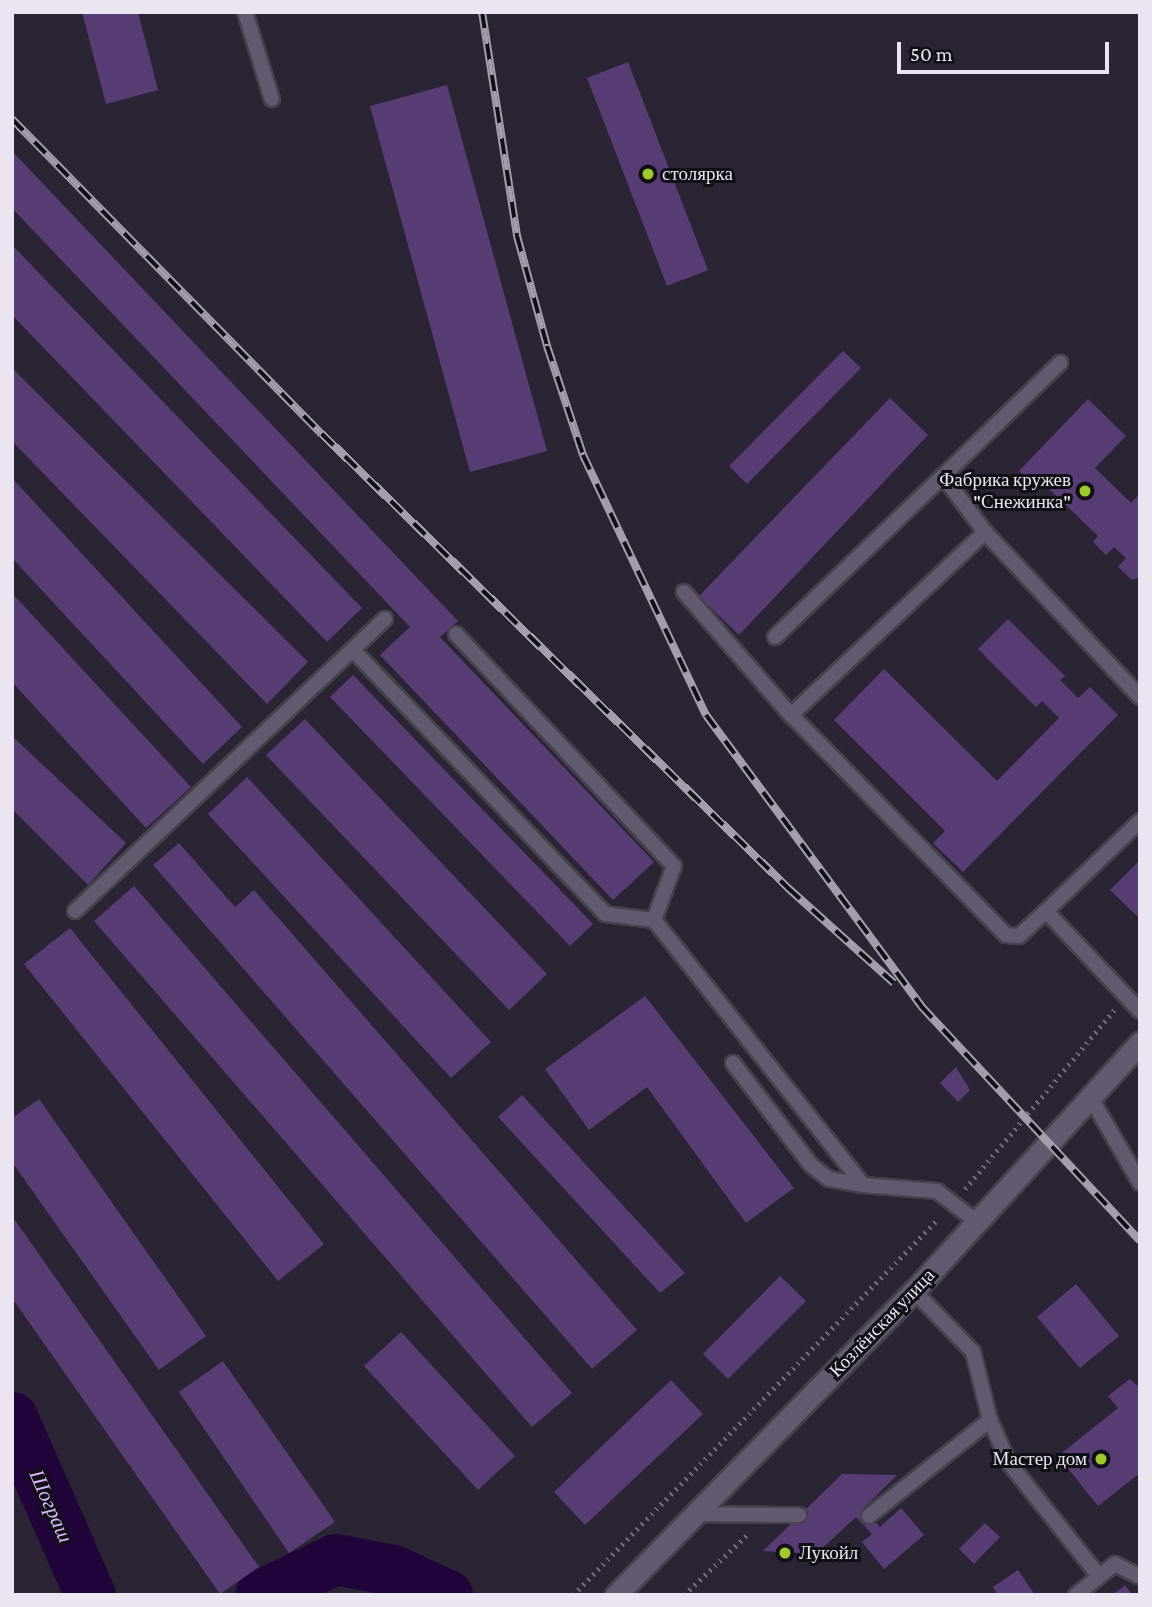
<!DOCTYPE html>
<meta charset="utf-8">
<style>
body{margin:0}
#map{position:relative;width:1152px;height:1607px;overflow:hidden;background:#2b2435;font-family:"Crimson Pro",serif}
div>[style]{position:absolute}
.river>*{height:51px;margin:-25.5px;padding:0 25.5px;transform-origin:25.5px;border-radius:25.5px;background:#210439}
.building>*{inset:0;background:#583d75}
.path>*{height:4.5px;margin-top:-2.25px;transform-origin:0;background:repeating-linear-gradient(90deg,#716b7a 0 2px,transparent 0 7px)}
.roads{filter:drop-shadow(2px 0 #47414f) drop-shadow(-2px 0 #47414f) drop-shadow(0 2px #47414f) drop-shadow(0 -2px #47414f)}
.lane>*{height:14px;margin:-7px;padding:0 7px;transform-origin:7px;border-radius:7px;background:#625a6e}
.secondary>*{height:21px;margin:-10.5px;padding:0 10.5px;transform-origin:10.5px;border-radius:10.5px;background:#625a6e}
.rail>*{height:8px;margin-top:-4px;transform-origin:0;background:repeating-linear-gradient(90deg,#120f17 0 16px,#a49eac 0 32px);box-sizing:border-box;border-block:2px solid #a49eac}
.dots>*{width:19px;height:19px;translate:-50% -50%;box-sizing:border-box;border:4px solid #120f17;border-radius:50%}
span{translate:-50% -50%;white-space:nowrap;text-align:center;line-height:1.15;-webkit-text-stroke:6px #120f17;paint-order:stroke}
.poi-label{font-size:19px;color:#eae5f1}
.left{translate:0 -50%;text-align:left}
.right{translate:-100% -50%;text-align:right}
.street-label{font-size:19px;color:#eae5f1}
.water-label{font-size:21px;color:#d7b8fd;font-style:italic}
.frame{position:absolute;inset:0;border:14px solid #eae5f1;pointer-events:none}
.scale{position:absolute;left:897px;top:42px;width:212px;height:32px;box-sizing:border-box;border:4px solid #eae5f1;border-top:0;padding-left:9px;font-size:21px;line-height:24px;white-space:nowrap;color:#eae5f1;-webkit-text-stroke:5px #120f17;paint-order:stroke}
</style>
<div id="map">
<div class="river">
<div style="left:12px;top:1417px;width:194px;rotate:66.3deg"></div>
<div style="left:260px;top:1595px;width:83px;rotate:-25.6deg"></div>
<div style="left:335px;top:1559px;width:59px;rotate:10.7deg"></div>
<div style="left:393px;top:1570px;width:60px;rotate:24.8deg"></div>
</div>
<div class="building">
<div style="clip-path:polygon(82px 12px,138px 12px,158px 90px,106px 104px)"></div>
<div style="clip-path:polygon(628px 62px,708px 270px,667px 286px,587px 78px)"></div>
<div style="clip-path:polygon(447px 85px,547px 451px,470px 472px,370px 106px)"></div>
<div style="clip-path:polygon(12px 151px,458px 621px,440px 637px,654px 862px,613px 900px,380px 655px,410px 627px,12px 208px)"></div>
<div style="clip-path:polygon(12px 245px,362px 608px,327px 642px,12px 315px)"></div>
<div style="clip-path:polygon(843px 351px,861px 368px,747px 484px,729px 466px)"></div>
<div style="clip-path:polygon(12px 368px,308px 662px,267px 704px,12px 441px)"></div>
<div style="clip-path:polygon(890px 398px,928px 435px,739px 635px,699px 596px)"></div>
<div style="clip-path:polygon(1088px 399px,1126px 436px,1095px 468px,1131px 503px,1140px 494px,1140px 577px,1132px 580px,1118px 567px,1126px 558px,1114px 547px,1106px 555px,1093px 542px,1098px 536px,1043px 483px,1037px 489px,1019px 471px)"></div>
<div style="clip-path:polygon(12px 478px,242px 727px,203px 764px,12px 558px)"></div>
<div style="clip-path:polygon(12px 593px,191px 787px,146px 828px,12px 682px)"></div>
<div style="clip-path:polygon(1008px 619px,1065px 676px,1060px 680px,1078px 698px,1090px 687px,1118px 715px,963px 872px,933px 843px,945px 831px,834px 720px,884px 669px,997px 781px,1059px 718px,1042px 701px,1036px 707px,978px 649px)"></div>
<div style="clip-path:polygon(353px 675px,593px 924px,570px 946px,330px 697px)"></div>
<div style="clip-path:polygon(305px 719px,547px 974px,509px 1010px,266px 755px)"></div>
<div style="clip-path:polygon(12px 736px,126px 843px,88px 885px,12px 809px)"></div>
<div style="clip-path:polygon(247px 777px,491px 1042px,451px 1078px,208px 814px)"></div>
<div style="clip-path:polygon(179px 843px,235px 907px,254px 890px,637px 1330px,592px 1369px,153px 865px)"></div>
<div style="clip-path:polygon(1140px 860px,1140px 919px,1110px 890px)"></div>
<div style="clip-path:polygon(134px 886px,572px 1393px,532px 1427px,94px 921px)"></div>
<div style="clip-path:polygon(70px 928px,324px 1244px,278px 1281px,24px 964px)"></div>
<div style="clip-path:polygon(645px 996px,794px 1188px,746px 1223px,647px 1087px,589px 1130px,545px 1069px)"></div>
<div style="clip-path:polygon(956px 1067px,970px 1090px,958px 1102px,940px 1083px)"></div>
<div style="clip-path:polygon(522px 1095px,685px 1273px,660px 1293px,498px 1117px)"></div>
<div style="clip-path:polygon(39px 1099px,206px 1336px,159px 1370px,12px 1162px,12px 1118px)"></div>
<div style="clip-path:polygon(12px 1216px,259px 1567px,220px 1594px,12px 1298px)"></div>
<div style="clip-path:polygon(780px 1276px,806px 1301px,728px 1379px,703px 1354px)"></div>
<div style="clip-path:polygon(1076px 1284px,1119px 1336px,1080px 1368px,1037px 1317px)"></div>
<div style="clip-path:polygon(401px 1332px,515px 1456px,478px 1490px,364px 1366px)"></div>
<div style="clip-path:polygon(223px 1361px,335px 1522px,289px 1553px,179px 1392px)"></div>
<div style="clip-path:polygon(1130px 1379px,1140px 1388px,1140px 1473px,1098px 1506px,1058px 1456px,1118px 1408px,1108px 1396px)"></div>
<div style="clip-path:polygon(671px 1380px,703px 1414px,585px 1525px,554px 1492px)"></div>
<div style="clip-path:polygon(842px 1474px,897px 1475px,863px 1509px,880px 1527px,901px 1508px,924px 1535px,884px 1569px,862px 1542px,872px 1534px,856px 1517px,816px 1554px,763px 1551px)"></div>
<div style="clip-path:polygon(985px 1523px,1000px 1537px,974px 1564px,959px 1549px)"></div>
<div style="clip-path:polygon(1018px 1570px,1035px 1595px,998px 1595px,993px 1587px)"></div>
<div style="clip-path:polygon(1125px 1585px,1132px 1595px,1112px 1595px)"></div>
</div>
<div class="path">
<div style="left:965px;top:1189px;width:233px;rotate:-50.2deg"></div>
<div style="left:573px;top:1595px;width:524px;rotate:-45.85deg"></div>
<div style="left:684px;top:1595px;width:87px;rotate:-43.6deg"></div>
</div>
<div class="roads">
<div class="lane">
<div style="left:245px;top:12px;width:91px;rotate:72.8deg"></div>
<div style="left:985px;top:532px;width:70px;rotate:-126.9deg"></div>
<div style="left:943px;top:476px;width:163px;rotate:-44deg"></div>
<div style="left:684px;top:592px;width:163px;rotate:49deg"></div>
<div style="left:456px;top:634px;width:318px;rotate:46.8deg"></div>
<div style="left:674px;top:866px;width:58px;rotate:110.3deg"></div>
<div style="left:775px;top:637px;width:233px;rotate:-43.8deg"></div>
<div style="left:353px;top:650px;width:365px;rotate:46.3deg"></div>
<div style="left:605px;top:914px;width:49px;rotate:7deg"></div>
<div style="left:654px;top:920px;width:337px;rotate:51.7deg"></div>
<div style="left:863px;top:1185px;width:74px;rotate:4.6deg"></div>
<div style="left:937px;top:1191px;width:51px;rotate:37.8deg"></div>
<div style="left:1140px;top:821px;width:130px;rotate:136.2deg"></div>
<div style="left:1046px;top:911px;width:137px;rotate:46.8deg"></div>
<div style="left:75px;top:911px;width:426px;rotate:-43.3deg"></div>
<div style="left:1046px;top:911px;width:37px;rotate:137deg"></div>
<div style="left:1019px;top:936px;width:13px;rotate:-176deg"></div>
<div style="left:1006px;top:935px;width:308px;rotate:-134.3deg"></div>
<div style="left:791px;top:715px;width:267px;rotate:-43.3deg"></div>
<div style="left:985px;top:532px;width:226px;rotate:46.8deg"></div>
<div style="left:733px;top:1063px;width:128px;rotate:52.6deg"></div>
<div style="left:811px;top:1165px;width:23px;rotate:38deg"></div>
<div style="left:829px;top:1179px;width:35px;rotate:10deg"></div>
<div style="left:1091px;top:1098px;width:98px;rotate:60deg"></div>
<div style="left:990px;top:1420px;width:47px;rotate:66.2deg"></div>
<div style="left:1009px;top:1463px;width:144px;rotate:51.5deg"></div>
<div style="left:696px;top:1514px;width:103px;rotate:0.6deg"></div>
<div style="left:869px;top:1516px;width:154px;rotate:-38.4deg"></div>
<div style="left:990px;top:1420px;width:70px;rotate:-104deg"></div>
<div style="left:973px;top:1352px;width:85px;rotate:-134deg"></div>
<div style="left:1076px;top:1595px;width:50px;rotate:-38.5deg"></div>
<div style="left:1115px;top:1564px;width:28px;rotate:27deg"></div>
</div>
<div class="secondary">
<div style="left:616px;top:1595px;width:426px;rotate:-45.6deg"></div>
<div style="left:914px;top:1291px;width:336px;rotate:-47.7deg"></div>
</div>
</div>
<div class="rail">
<div style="left:482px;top:12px;width:227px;rotate:81.1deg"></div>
<div style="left:517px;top:236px;width:114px;rotate:74.7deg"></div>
<div style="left:547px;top:346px;width:115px;rotate:71.7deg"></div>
<div style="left:583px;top:455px;width:288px;rotate:64.7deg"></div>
<div style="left:706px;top:715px;width:362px;rotate:53.5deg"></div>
<div style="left:921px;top:1006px;width:321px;rotate:47deg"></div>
<div style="left:12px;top:119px;width:442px;rotate:45.5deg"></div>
<div style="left:322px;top:434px;width:651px;rotate:44.25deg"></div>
<div style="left:788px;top:888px;width:142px;rotate:41.9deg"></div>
</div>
<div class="dots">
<div style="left:648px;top:174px;background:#9eca2e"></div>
<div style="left:1085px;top:491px;background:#9eca2e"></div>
<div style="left:1101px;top:1459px;background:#9eca2e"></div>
<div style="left:785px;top:1553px;background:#9eca2e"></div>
</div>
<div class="poi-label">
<span class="left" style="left:662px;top:174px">столярка</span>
<span class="right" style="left:1071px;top:491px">Фабрика кружев<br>"Снежинка"</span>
<span class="right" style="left:1087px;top:1459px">Мастер дом</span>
<span class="left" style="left:799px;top:1553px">Лукойл</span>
</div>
<div class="street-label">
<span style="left:882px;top:1323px;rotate:-46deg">Козлёнская улица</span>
</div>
<div class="water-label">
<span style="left:51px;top:1506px;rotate:66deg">Шограш</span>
</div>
<div class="frame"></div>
<div class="scale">50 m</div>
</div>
